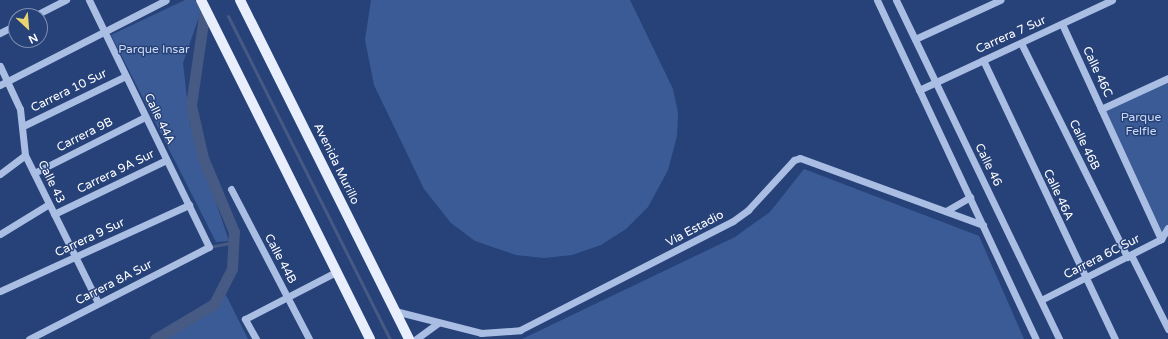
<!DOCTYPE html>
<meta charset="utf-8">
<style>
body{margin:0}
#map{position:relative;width:1168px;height:339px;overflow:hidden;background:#274279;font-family:"Varela Round",sans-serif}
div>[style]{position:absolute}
.green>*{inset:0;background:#3b5b96}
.stream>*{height:3px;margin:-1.5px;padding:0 1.5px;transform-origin:1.5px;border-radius:1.5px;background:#465a83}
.canal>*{height:11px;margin:-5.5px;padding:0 5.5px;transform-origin:5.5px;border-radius:5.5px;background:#465a83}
.minor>*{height:7px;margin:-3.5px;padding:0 3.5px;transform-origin:3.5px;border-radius:3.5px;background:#aabee3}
.major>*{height:10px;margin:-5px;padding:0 5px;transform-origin:5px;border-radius:5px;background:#e9eefc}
span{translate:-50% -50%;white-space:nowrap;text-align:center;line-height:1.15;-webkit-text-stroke:3px #274279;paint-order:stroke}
.street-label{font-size:12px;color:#fff}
.park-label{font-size:12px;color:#ccdaf3}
.north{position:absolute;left:8px;top:8px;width:40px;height:40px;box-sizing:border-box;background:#274279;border:1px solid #7d8eaf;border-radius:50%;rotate:154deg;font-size:11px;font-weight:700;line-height:16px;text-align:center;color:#fff}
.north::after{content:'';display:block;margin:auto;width:14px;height:18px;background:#ebd470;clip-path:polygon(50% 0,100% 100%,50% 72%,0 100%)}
</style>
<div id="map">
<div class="green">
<div style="clip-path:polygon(185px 0,195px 0,201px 11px,183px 63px,190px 125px,229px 241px,216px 242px,111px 35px)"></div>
<div style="clip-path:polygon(371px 0,630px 0,673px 89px,678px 113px,677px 136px,668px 170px,648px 207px,626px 229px,601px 245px,572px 255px,544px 258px,516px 255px,475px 241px,451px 223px,424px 189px,374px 85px,365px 40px)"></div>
<div style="clip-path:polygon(1168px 81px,1168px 226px,1162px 236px,1103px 112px)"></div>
<div style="clip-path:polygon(804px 169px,979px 236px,1024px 339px,522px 339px,735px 237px,770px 212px)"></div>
<div style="clip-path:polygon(226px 295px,248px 339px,164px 339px,205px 315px)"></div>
</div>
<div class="stream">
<div style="left:228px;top:16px;width:361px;rotate:63.4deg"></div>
<div style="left:209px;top:247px;width:26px;rotate:-11deg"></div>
</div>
<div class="canal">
<div style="left:155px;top:339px;width:69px;rotate:-30.7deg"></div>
<div style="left:214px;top:304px;width:39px;rotate:-63deg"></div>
<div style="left:232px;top:269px;width:37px;rotate:-87deg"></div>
<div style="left:234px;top:232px;width:80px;rotate:-112.7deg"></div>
<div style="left:203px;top:158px;width:54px;rotate:-102.8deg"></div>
<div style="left:191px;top:105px;width:90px;rotate:-81.7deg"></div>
</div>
<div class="minor">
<div style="left:877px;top:0;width:374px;rotate:64.9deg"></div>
<div style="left:896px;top:0;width:376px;rotate:64.3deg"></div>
<div style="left:34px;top:16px;width:36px;rotate:-27deg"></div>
<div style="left:1062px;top:24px;width:237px;rotate:65.3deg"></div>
<div style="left:0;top:33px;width:18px;rotate:-27deg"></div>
<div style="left:915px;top:39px;width:94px;rotate:-24.6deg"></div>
<div style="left:1021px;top:43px;width:239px;rotate:63.6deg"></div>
<div style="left:983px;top:60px;width:309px;rotate:64.7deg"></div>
<div style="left:0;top:66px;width:47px;rotate:65.1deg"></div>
<div style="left:20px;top:109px;width:46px;rotate:83.8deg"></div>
<div style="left:25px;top:155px;width:165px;rotate:63.7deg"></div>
<div style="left:0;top:85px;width:186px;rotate:-27.1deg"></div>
<div style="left:919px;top:90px;width:213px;rotate:-25deg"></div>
<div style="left:1101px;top:109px;width:74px;rotate:-24.8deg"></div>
<div style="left:23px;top:126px;width:114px;rotate:-25.9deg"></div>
<div style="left:34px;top:173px;width:124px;rotate:-26.8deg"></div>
<div style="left:0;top:174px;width:31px;rotate:-37deg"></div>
<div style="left:231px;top:189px;width:169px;rotate:62.5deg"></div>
<div style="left:946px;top:211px;width:28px;rotate:-30deg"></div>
<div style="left:54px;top:214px;width:124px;rotate:-25.7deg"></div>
<div style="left:0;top:234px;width:57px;rotate:-31.5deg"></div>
<div style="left:1131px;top:255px;width:83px;rotate:63.4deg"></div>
<div style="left:0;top:291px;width:208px;rotate:-24.5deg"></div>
<div style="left:1041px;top:300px;width:135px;rotate:-26.9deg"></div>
<div style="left:1161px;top:239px;width:13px;rotate:-58deg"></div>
<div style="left:395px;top:311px;width:89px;rotate:14.3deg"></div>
<div style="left:481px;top:333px;width:39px;rotate:-4deg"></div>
<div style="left:520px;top:330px;width:239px;rotate:-27.1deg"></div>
<div style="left:733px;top:221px;width:19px;rotate:-36deg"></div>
<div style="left:748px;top:210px;width:68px;rotate:-47.4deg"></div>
<div style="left:794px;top:160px;width:6px;rotate:-18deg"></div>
<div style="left:800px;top:158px;width:195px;rotate:20.1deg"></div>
<div style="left:29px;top:339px;width:202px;rotate:-27.1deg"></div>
<div style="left:209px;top:247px;width:275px;rotate:-115.9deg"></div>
<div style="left:256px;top:339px;width:23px;rotate:-119deg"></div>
<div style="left:245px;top:319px;width:102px;rotate:-27.3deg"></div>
<div style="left:416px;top:339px;width:27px;rotate:-36deg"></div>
</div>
<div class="major">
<div style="left:201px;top:0;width:379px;rotate:63.5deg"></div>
<div style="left:240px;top:0;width:379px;rotate:63.5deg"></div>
</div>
<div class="street-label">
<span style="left:1011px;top:35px;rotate:-24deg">Carrera 7 Sur</span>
<span style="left:1097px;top:72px;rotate:65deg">Calle 46C</span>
<span style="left:69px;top:91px;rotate:-26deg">Carrera 10 Sur</span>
<span style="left:159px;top:119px;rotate:64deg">Calle 44A</span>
<span style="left:85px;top:135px;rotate:-27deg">Carrera 9B</span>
<span style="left:1084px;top:145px;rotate:64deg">Calle 46B</span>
<span style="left:336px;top:164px;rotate:64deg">Avenida Murillo</span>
<span style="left:988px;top:165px;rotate:64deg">Calle 46</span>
<span style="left:116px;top:172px;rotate:-26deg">Carrera 9A Sur</span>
<span style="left:51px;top:182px;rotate:64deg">Calle 43</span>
<span style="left:1058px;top:195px;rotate:65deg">Calle 46A</span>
<span style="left:695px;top:229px;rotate:-28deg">Vía Estadio</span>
<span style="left:90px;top:238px;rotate:-25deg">Carrera 9 Sur</span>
<span style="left:1102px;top:257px;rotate:-27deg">Carrera 6C Sur</span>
<span style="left:280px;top:259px;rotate:62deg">Calle 44B</span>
<span style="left:114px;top:283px;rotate:-27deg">Carrera 8A Sur</span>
</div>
<div class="park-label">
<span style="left:154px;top:50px">Parque Insar</span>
<span style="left:1141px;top:125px">Parque<br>Felfle</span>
</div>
<div class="north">N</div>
</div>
